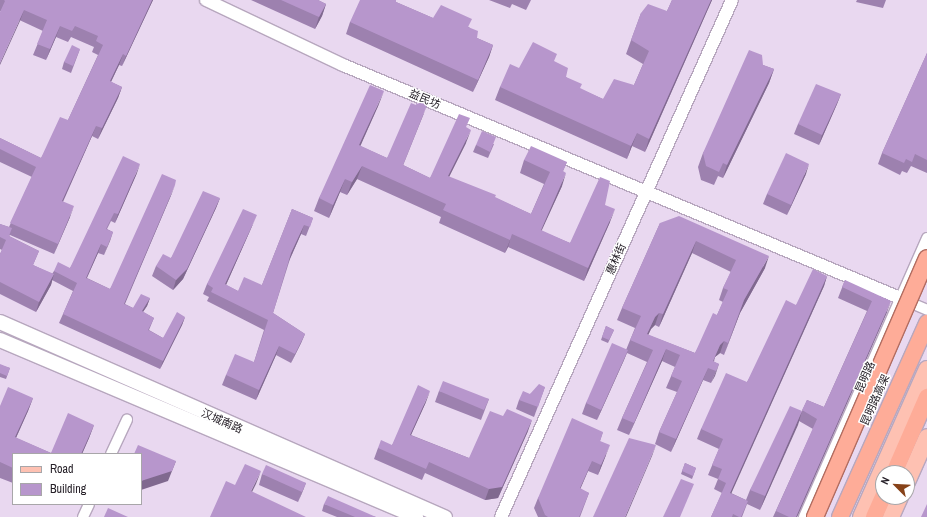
<!DOCTYPE html>
<meta charset="utf-8">
<style>
body{margin:0}
#map{position:relative;width:927px;height:517px;overflow:hidden;background:#e9d8f0;font-family:"Archivo Narrow","Noto Sans SC",sans-serif}
div>[style]{position:absolute}
.roads{filter:drop-shadow(1px 0 #b7a7be) drop-shadow(-1px 0 #b7a7be) drop-shadow(0 1px #b7a7be) drop-shadow(0 -1px #b7a7be)}
.minor>*{height:10px;margin:-5px;padding:0 5px;transform-origin:5px;border-radius:5px;background:#fff}
.tertiary>*{height:12px;margin:-6px;padding:0 6px;transform-origin:6px;border-radius:6px;background:#fff}
.secondary>*{height:14px;margin:-7px;padding:0 7px;transform-origin:7px;border-radius:7px;background:#fff}
.primary>*{height:16px;margin:-8px;padding:0 8px;transform-origin:8px;border-radius:8px;background:#fec1b2}
.trunk>*{height:16px;margin:-8px;padding:0 8px;transform-origin:8px;border-radius:8px;background:#feac98}
.bridges{filter:drop-shadow(1px 0 #b26d61) drop-shadow(-1px 0 #b26d61) drop-shadow(0 1px #b26d61) drop-shadow(0 -1px #b26d61)}
.trunk-bridge>*{height:16px;margin:-8px;padding:0 8px;transform-origin:8px;border-radius:8px;background:#feac98}
.wall>*{inset:0;background:#9d81af}
.shaded-wall>*{inset:0;background:#80698f}
.building>*{inset:0;background:#b796cc}
span{translate:-50% -50%;white-space:nowrap;text-align:center;line-height:1.15;-webkit-text-stroke:3px #fff;paint-order:stroke}
.street-label{font-size:11px;color:#262028}
.legend{position:absolute;left:12px;top:453px;width:130px;height:52px;box-sizing:border-box;background:#fff;border:1px solid #a8a6a9;margin:0;padding:5px 7px;list-style:none;font-size:12px;color:#262028}
.legend li{display:flex;align-items:center;gap:8px;height:20px}
.legend b{width:20px;border:1px solid #a8a6a9}
.north{position:absolute;left:875px;top:465px;width:40px;height:40px;box-sizing:border-box;background:#fff;border:1px solid #a8a6a9;border-radius:50%;rotate:294deg;font-size:11px;font-weight:700;line-height:16px;text-align:center;color:#262028}
.north::after{content:'';display:block;margin:auto;width:14px;height:18px;background:#874219;clip-path:polygon(50% 0,100% 100%,50% 72%,0 100%)}
</style>
<div id="map">
<div class="roads">
<div class="minor">
<div style="left:904px;top:300px;width:25px;rotate:23deg"></div>
<div style="left:111px;top:454px;width:38px;rotate:-65deg"></div>
<div style="left:83px;top:517px;width:14px;rotate:-65deg"></div>
<div style="left:804px;top:517px;width:305px;rotate:-66.2deg"></div>
</div>
<div class="tertiary">
<div style="left:206px;top:0;width:152px;rotate:25.4deg"></div>
<div style="left:343px;top:65px;width:604px;rotate:22.7deg"></div>
<div style="left:501px;top:517px;width:566px;rotate:-65.92deg"></div>
</div>
<div class="secondary">
<div style="left:0;top:322px;width:486px;rotate:23.7deg"></div>
<div style="left:0;top:340px;width:452px;rotate:23deg"></div>
</div>
<div class="primary">
<div style="left:907px;top:482px;width:49px;rotate:-66deg"></div>
<div style="left:861px;top:517px;width:162px;rotate:-66deg"></div>
<div style="left:891px;top:517px;width:22px;rotate:-66deg"></div>
</div>
<div class="trunk">
<div style="left:894px;top:473px;width:83px;rotate:-66.5deg"></div>
<div style="left:840px;top:517px;width:213px;rotate:-65.8deg"></div>
<div style="left:874px;top:517px;width:22px;rotate:-66deg"></div>
</div>
</div>
<div class="bridges">
<div class="trunk-bridge">
<div style="left:815px;top:517px;width:282px;rotate:-66.6deg"></div>
</div>
</div>
<div class="wall">
<div style="clip-path:polygon(0 0,153px 0,122px 66px,119px 65px,111px 82px,122px 87px,118px 98px,98px 139px,92px 136px,63px 202px,70px 217px,54px 254px,10px 235px,9px 236px,39px 251px,33px 265px,52px 274px,54px 271px,70px 268px,137px 173px,115px 223px,111px 221px,107px 229px,113px 232px,104px 255px,98px 253px,87px 278px,110px 289px,172px 193px,125px 304px,133px 308px,150px 298px,147px 306px,143px 312px,154px 318px,149px 330px,163px 338px,185px 317px,182px 325px,160px 369px,59px 323px,63px 314px,73px 291px,52px 280px,51px 285px,36px 312px,0 294px,0 254px,2px 250px,0 249px,0 224px,9px 227px,32px 177px,0 162px,0 138px,41px 158px,68px 120px,98px 55px,92px 52px,94px 47px,71px 37px,68px 42px,56px 37px,46px 60px,33px 55px,43px 31px,0 11px)"></div>
<div style="clip-path:polygon(251px 0,318px 0,326px 4px,322px 16px,315px 29px)"></div>
<div style="clip-path:polygon(489px 0,531px 0,526px 10px,512px 4px,510px 8px)"></div>
<div style="clip-path:polygon(672px 0,712px 0,645px 152px,632px 146px,627px 159px,495px 100px,500px 87px,519px 68px,554px 62px,566px 77px,580px 89px,603px 99px,634px 85px,643px 64px,626px 54px,641px 13px,667px 11px)"></div>
<div style="clip-path:polygon(857px 0,886px 0,883px 8px,856px 2px)"></div>
<div style="clip-path:polygon(396px 2px,433px 18px,469px 27px,477px 38px,493px 45px,489px 57px,473px 92px,346px 34px,350px 22px)"></div>
<div style="clip-path:polygon(80px 49px,71px 73px,62px 69px,64px 62px)"></div>
<div style="clip-path:polygon(927px 53px,927px 173px,911px 166px,907px 173px,902px 171px,900px 175px,878px 164px,882px 153px)"></div>
<div style="clip-path:polygon(763px 65px,774px 69px,769px 83px,723px 178px,718px 176px,714px 185px,701px 180px,698px 167px,703px 153px)"></div>
<div style="clip-path:polygon(841px 94px,837px 104px,819px 145px,794px 134px,798px 124px)"></div>
<div style="clip-path:polygon(379px 104px,360px 146px,387px 158px,424px 113px,403px 165px,430px 178px,466px 128px,466px 143px,449px 177px,531px 214px,544px 184px,520px 173px,524px 160px,567px 162px,563px 171px,562px 186px,541px 231px,570px 243px,605px 205px,610px 222px,584px 281px,508px 247px,505px 253px,439px 223px,441px 217px,357px 179px,347px 195px,340px 192px,329px 218px,314px 211px,319px 198px)"></div>
<div style="clip-path:polygon(494px 144px,488px 158px,473px 152px,476px 145px)"></div>
<div style="clip-path:polygon(806px 174px,787px 215px,763px 204px,767px 194px)"></div>
<div style="clip-path:polygon(220px 198px,216px 208px,183px 279px,173px 290px,152px 276px,156px 266px,171px 258px)"></div>
<div style="clip-path:polygon(292px 209px,313px 218px,306px 236px,301px 234px,290px 259px,273px 313px,305px 334px,301px 343px,291px 363px,276px 355px,256px 400px,222px 385px,226px 375px,254px 362px,264px 330px,207px 301px,209px 297px,203px 294px,207px 284px,253px 224px,226px 285px,238px 291px,262px 285px)"></div>
<div style="clip-path:polygon(evenodd,660px 223px,765px 268px,740px 313px,724px 355px,720px 353px,715px 357px,714px 362px,719px 364px,711px 383px,703px 380px,671px 452px,655px 444px,659px 432px,677px 392px,666px 388px,675px 367px,662px 361px,629px 435px,617px 430px,622px 418px,647px 362px,627px 353px,597px 420px,582px 414px,586px 403px,626px 350px,635px 328px,617px 320px,622px 308px,660px 223px,692px 253px,731px 272px,723px 288px,719px 300px,723px 302px,717px 315px,695px 353px,648px 335px,651px 329px,655px 325px,659px 327px,692px 253px)"></div>
<div style="clip-path:polygon(827px 276px,824px 286px,731px 493px,746px 500px,750px 490px,802px 411px,807px 400px,824px 407px,867px 311px,838px 298px,845px 280px,887px 312px,797px 517px,773px 517px,813px 429px,799px 421px,760px 510px,747px 504px,742px 517px,711px 517px,722px 493px,714px 489px,718px 479px,708px 475px,719px 449px,697px 439px,701px 429px,747px 382px,796px 305px)"></div>
<div style="clip-path:polygon(606px 326px,614px 330px,608px 343px,601px 340px)"></div>
<div style="clip-path:polygon(0 365px,10px 368px,6px 379px,0 377px)"></div>
<div style="clip-path:polygon(545px 387px,534px 417px,516px 409px,519px 400px,530px 394px)"></div>
<div style="clip-path:polygon(439px 391px,489px 399px,481px 420px,435px 402px)"></div>
<div style="clip-path:polygon(33px 398px,28px 411px,16px 438px,51px 453px,94px 425px,89px 438px,82px 454px,13px 454px,13px 483px,0 478px,0 406px)"></div>
<div style="clip-path:polygon(426px 402px,411px 435px,469px 458px,528px 431px,498px 498px,485px 500px,425px 473px,422px 480px,374px 459px,378px 448px,392px 445px)"></div>
<div style="clip-path:polygon(603px 432px,600px 441px,606px 455px,598px 475px,588px 471px,580px 489px,589px 493px,580px 517px,538px 517px,534px 508px,538px 498px)"></div>
<div style="clip-path:polygon(685px 463px,696px 468px,692px 479px,681px 474px)"></div>
<div style="clip-path:polygon(262px 474px,306px 483px,298px 502px,259px 485px)"></div>
<div style="clip-path:polygon(324px 504px,376px 517px,337px 517px,322px 511px)"></div>
</div>
<div class="shaded-wall">
<div style="clip-path:polygon(152px 0,153px 0,122px 66px,126px 56px)"></div>
<div style="clip-path:polygon(711px 0,712px 0,645px 152px,649px 139px)"></div>
<div style="clip-path:polygon(326px 4px,322px 16px,315px 29px,319px 17px)"></div>
<div style="clip-path:polygon(24px 10px,20px 21px,0 65px,0 63px)"></div>
<div style="clip-path:polygon(60px 26px,56px 37px,46px 60px,50px 49px)"></div>
<div style="clip-path:polygon(493px 45px,489px 57px,473px 92px,478px 80px)"></div>
<div style="clip-path:polygon(123px 54px,119px 65px,106px 92px,110px 81px)"></div>
<div style="clip-path:polygon(774px 69px,769px 83px,723px 178px,727px 165px)"></div>
<div style="clip-path:polygon(122px 87px,118px 98px,98px 139px,102px 128px)"></div>
<div style="clip-path:polygon(384px 91px,379px 104px,355px 158px,359px 145px)"></div>
<div style="clip-path:polygon(841px 94px,837px 104px,819px 145px,822px 135px)"></div>
<div style="clip-path:polygon(429px 100px,424px 113px,398px 178px,403px 165px)"></div>
<div style="clip-path:polygon(96px 126px,92px 136px,58px 212px,62px 201px)"></div>
<div style="clip-path:polygon(471px 130px,466px 143px,443px 189px,448px 176px)"></div>
<div style="clip-path:polygon(637px 133px,627px 159px,631px 146px)"></div>
<div style="clip-path:polygon(140px 164px,137px 173px,115px 223px,118px 214px)"></div>
<div style="clip-path:polygon(809px 164px,806px 174px,787px 215px,791px 205px)"></div>
<div style="clip-path:polygon(362px 166px,357px 179px,347px 195px,352px 182px)"></div>
<div style="clip-path:polygon(566px 173px,562px 186px,536px 243px,541px 230px)"></div>
<div style="clip-path:polygon(345px 179px,340px 192px,329px 218px,333px 205px)"></div>
<div style="clip-path:polygon(175px 185px,172px 193px,121px 312px,124px 304px)"></div>
<div style="clip-path:polygon(220px 198px,216px 208px,183px 279px,173px 290px,176px 280px)"></div>
<div style="clip-path:polygon(74px 206px,70px 217px,54px 254px,58px 244px)"></div>
<div style="clip-path:polygon(615px 209px,610px 222px,584px 281px,588px 268px)"></div>
<div style="clip-path:polygon(257px 215px,253px 224px,222px 294px,225px 284px)"></div>
<div style="clip-path:polygon(304px 225px,301px 234px,288px 263px,291px 253px)"></div>
<div style="clip-path:polygon(113px 232px,110px 241px,104px 255px,107px 247px)"></div>
<div style="clip-path:polygon(512px 234px,508px 247px,505px 253px,510px 240px)"></div>
<div style="clip-path:polygon(696px 241px,692px 253px,659px 327px,663px 314px)"></div>
<div style="clip-path:polygon(101px 244px,98px 253px,83px 286px,86px 278px)"></div>
<div style="clip-path:polygon(769px 256px,765px 268px,740px 313px,724px 355px,744px 300px)"></div>
<div style="clip-path:polygon(54px 274px,51px 285px,36px 312px,39px 302px)"></div>
<div style="clip-path:polygon(827px 276px,824px 286px,727px 503px,730px 493px)"></div>
<div style="clip-path:polygon(150px 298px,147px 306px,138px 319px,142px 311px)"></div>
<div style="clip-path:polygon(891px 301px,887px 312px,797px 517px,796px 517px)"></div>
<div style="clip-path:polygon(659px 313px,655px 325px,651px 329px,643px 346px,647px 334px,655px 317px)"></div>
<div style="clip-path:polygon(185px 317px,182px 325px,160px 369px,163px 361px)"></div>
<div style="clip-path:polygon(305px 334px,301px 343px,291px 363px,295px 354px)"></div>
<div style="clip-path:polygon(724px 341px,720px 353px,715px 357px,710px 369px,713px 361px,720px 345px)"></div>
<div style="clip-path:polygon(279px 346px,276px 355px,256px 400px,259px 390px)"></div>
<div style="clip-path:polygon(666px 349px,662px 361px,629px 435px,634px 423px)"></div>
<div style="clip-path:polygon(628px 350px,624px 360px,597px 420px,601px 410px)"></div>
<div style="clip-path:polygon(719px 364px,715px 376px,711px 383px,716px 371px)"></div>
<div style="clip-path:polygon(708px 368px,703px 380px,671px 452px,676px 439px)"></div>
<div style="clip-path:polygon(430px 391px,426px 402px,406px 446px,410px 435px)"></div>
<div style="clip-path:polygon(33px 398px,28px 411px,10px 451px,15px 437px)"></div>
<div style="clip-path:polygon(802px 411px,798px 425px,760px 510px,765px 496px)"></div>
<div style="clip-path:polygon(532px 420px,528px 431px,498px 498px,485px 500px,489px 489px)"></div>
<div style="clip-path:polygon(94px 425px,89px 438px,82px 454px,81px 454px)"></div>
<div style="clip-path:polygon(610px 445px,598px 475px,601px 465px)"></div>
<div style="clip-path:polygon(656px 445px,652px 456px,626px 517px,625px 517px)"></div>
<div style="clip-path:polygon(176px 461px,168px 481px,141px 490px,141px 481px)"></div>
<div style="clip-path:polygon(592px 461px,588px 471px,576px 499px,580px 488px)"></div>
<div style="clip-path:polygon(261px 471px,256px 484px,246px 504px,251px 491px)"></div>
<div style="clip-path:polygon(306px 483px,302px 493px,298px 502px,302px 492px)"></div>
</div>
<div class="building">
<div style="clip-path:polygon(4px 0,152px 0,126px 56px,123px 54px,110px 81px,122px 87px,102px 128px,96px 126px,62px 201px,74px 206px,58px 244px,10px 223px,36px 167px,0 149px,0 138px,41px 158px,60px 117px,68px 120px,103px 45px,96px 41px,98px 36px,75px 26px,72px 31px,60px 26px,50px 49px,37px 44px,47px 20px,24px 10px,0 63px,0 12px,5px 1px)"></div>
<div style="clip-path:polygon(281px 0,318px 0,326px 4px,319px 17px)"></div>
<div style="clip-path:polygon(360px 0,396px 0,396px 2px,433px 18px,441px 5px,472px 19px,468px 27px,478px 31px,477px 38px,493px 45px,478px 80px,350px 22px)"></div>
<div style="clip-path:polygon(672px 0,711px 0,649px 139px,637px 133px,631px 146px,500px 87px,510px 64px,519px 68px,533px 42px,557px 54px,554px 61px,568px 68px,566px 77px,582px 84px,580px 88px,603px 99px,614px 79px,634px 85px,649px 51px,631px 40px,641px 13px,648px 4px,667px 11px)"></div>
<div style="clip-path:polygon(72px 45px,80px 49px,73px 66px,64px 62px)"></div>
<div style="clip-path:polygon(749px 50px,762px 55px,763px 65px,774px 69px,727px 165px,723px 163px,719px 172px,706px 166px,703px 153px)"></div>
<div style="clip-path:polygon(927px 53px,927px 160px,915px 154px,912px 162px,906px 159px,904px 163px,882px 153px)"></div>
<div style="clip-path:polygon(816px 84px,841px 94px,822px 135px,798px 124px)"></div>
<div style="clip-path:polygon(370px 85px,384px 91px,359px 145px,387px 158px,411px 103px,416px 105px,419px 96px,429px 100px,403px 165px,430px 178px,459px 114px,470px 118px,466px 127px,471px 130px,448px 176px,496px 195px,495px 197px,531px 214px,550px 172px,524px 160px,531px 146px,567px 162px,563px 171px,566px 173px,541px 230px,570px 243px,600px 177px,610px 181px,605px 205px,615px 209px,588px 268px,512px 234px,510px 240px,443px 210px,446px 204px,362px 166px,352px 182px,345px 179px,333px 205px,319px 198px)"></div>
<div style="clip-path:polygon(482px 131px,496px 137px,490px 152px,476px 145px)"></div>
<div style="clip-path:polygon(786px 153px,809px 164px,791px 205px,767px 194px)"></div>
<div style="clip-path:polygon(123px 156px,140px 164px,118px 214px,114px 213px,106px 229px,113px 232px,107px 247px,101px 244px,86px 278px,110px 289px,162px 174px,176px 180px,175px 185px,124px 304px,133px 308px,141px 294px,150px 298px,142px 311px,154px 318px,148px 330px,163px 338px,177px 312px,185px 317px,163px 361px,63px 314px,77px 283px,54px 271px,58px 262px,70px 268px)"></div>
<div style="clip-path:polygon(203px 191px,220px 198px,187px 269px,176px 280px,156px 266px,163px 254px,171px 258px)"></div>
<div style="clip-path:polygon(243px 209px,257px 215px,225px 284px,238px 291px,244px 277px,262px 285px,292px 209px,313px 218px,310px 227px,304px 225px,291px 253px,273px 313px,305px 334px,295px 354px,279px 346px,259px 390px,226px 375px,235px 354px,254px 362px,268px 320px,211px 292px,213px 288px,207px 284px)"></div>
<div style="clip-path:polygon(evenodd,679px 216px,769px 256px,744px 300px,728px 343px,724px 341px,720px 345px,713px 361px,719px 364px,716px 371px,708px 368px,676px 439px,659px 432px,682px 381px,671px 376px,680px 355px,666px 349px,634px 423px,622px 418px,653px 350px,630px 340px,641px 316px,622px 308px,660px 223px,679px 216px,696px 241px,736px 260px,723px 288px,728px 290px,723px 301px,717px 315px,713px 313px,695px 353px,647px 334px,655px 317px,659px 313px,663px 314px,696px 241px)"></div>
<div style="clip-path:polygon(0 224px,12px 228px,9px 236px,39px 251px,33px 265px,54px 274px,39px 302px,0 282px,0 254px,6px 240px,0 237px)"></div>
<div style="clip-path:polygon(813px 269px,827px 276px,730px 493px,748px 501px,741px 517px,739px 517px,733px 514px,732px 517px,711px 517px,726px 483px,718px 479px,722px 469px,712px 465px,723px 439px,701px 429px,726px 373px,747px 382px,786px 300px,796px 305px)"></div>
<div style="clip-path:polygon(845px 280px,891px 301px,796px 517px,789px 517px,776px 511px,817px 419px,802px 410px,807px 400px,824px 407px,872px 301px,842px 287px)"></div>
<div style="clip-path:polygon(606px 326px,614px 330px,609px 340px,602px 337px)"></div>
<div style="clip-path:polygon(612px 343px,628px 350px,601px 410px,586px 403px)"></div>
<div style="clip-path:polygon(0 364px,10px 368px,7px 376px,0 373px)"></div>
<div style="clip-path:polygon(443px 381px,489px 399px,484px 410px,439px 391px)"></div>
<div style="clip-path:polygon(539px 384px,545px 387px,538px 407px,519px 400px,523px 391px,530px 394px)"></div>
<div style="clip-path:polygon(418px 385px,430px 391px,410px 435px,469px 458px,490px 411px,503px 416px,507px 409px,532px 420px,502px 487px,489px 489px,429px 462px,426px 469px,378px 448px,381px 440px,392px 445px)"></div>
<div style="clip-path:polygon(8px 387px,33px 398px,15px 437px,51px 453px,68px 413px,94px 425px,81px 454px,13px 454px,13px 468px,0 462px,0 406px)"></div>
<div style="clip-path:polygon(790px 406px,802px 411px,765px 496px,750px 490px)"></div>
<div style="clip-path:polygon(572px 418px,603px 432px,600px 441px,610px 445px,601px 465px,592px 461px,580px 488px,589px 493px,579px 517px,548px 517px,545px 515px,538px 498px)"></div>
<div style="clip-path:polygon(629px 438px,656px 445px,625px 517px,593px 517px)"></div>
<div style="clip-path:polygon(138px 445px,176px 461px,172px 471px,141px 481px,141px 454px,134px 454px)"></div>
<div style="clip-path:polygon(685px 463px,696px 468px,693px 476px,682px 471px)"></div>
<div style="clip-path:polygon(245px 464px,261px 471px,251px 491px,306px 517px,210px 517px,226px 481px,235px 485px)"></div>
<div style="clip-path:polygon(266px 465px,306px 483px,302px 492px,262px 474px)"></div>
<div style="clip-path:polygon(681px 479px,694px 484px,680px 517px,663px 517px)"></div>
<div style="clip-path:polygon(328px 496px,376px 517px,355px 517px,324px 504px)"></div>
<div style="clip-path:polygon(927px 504px,927px 517px,921px 517px)"></div>
<div style="clip-path:polygon(108px 508px,128px 517px,104px 517px)"></div>
</div>
<div class="street-label">
<span style="left:425px;top:99px;rotate:23deg">益民坊</span>
<span style="left:616px;top:259px;rotate:-66deg">惠林街</span>
<span style="left:865px;top:377px;rotate:-66deg">昆明路</span>
<span style="left:875px;top:400px;rotate:-66deg">昆明路高架</span>
<span style="left:222px;top:421px;rotate:24deg">汉城南路</span>
</div>
<ul class="legend">
<li><b style="height:5px;background:#fec1b2"></b>Road</li>
<li><b style="height:11px;background:#b796cc"></b>Building</li>
</ul>
<div class="north">N</div>
</div>
